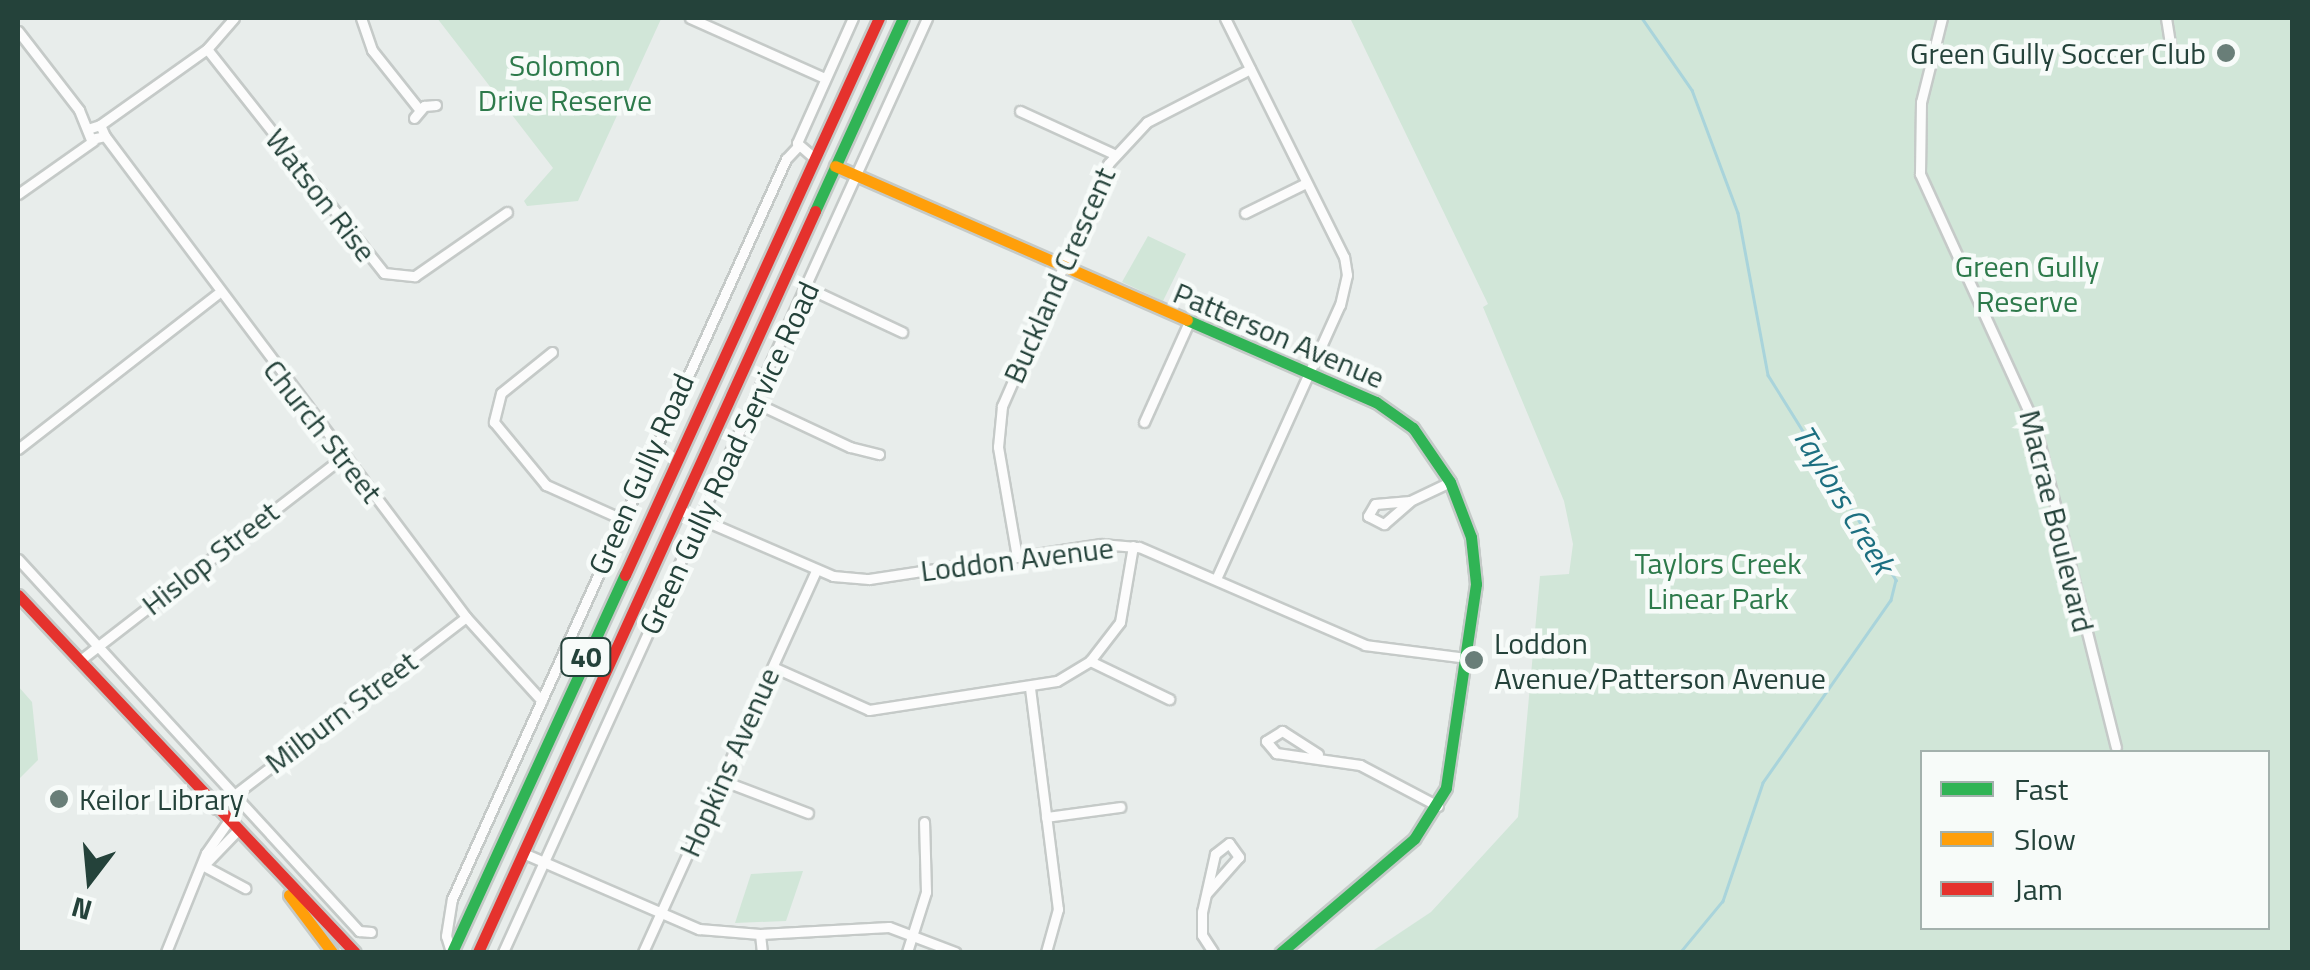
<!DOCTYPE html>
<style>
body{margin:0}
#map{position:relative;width:2310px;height:970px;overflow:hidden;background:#e8edeb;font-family:"Titillium Web",sans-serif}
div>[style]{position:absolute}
.green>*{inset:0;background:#d1e6d8}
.stream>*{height:2.5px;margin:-1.25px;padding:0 1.25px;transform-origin:1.25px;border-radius:1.25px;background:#a9d4db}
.roads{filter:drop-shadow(2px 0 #c5cac8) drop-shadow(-2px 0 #c5cac8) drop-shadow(0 2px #c5cac8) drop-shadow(0 -2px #c5cac8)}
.street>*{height:9px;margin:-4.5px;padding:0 4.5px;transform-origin:4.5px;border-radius:4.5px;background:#fcfcfc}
.fast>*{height:11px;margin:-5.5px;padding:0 5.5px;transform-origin:5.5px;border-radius:5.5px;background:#30b455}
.slow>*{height:11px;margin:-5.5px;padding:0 5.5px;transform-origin:5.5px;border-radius:5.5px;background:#ff9f0a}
.jam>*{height:11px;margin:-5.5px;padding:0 5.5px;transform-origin:5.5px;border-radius:5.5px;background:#e5322d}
.dots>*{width:28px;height:28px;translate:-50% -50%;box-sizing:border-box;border:5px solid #f7fbf9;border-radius:50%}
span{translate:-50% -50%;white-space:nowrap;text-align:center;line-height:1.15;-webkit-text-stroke:9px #f7fbf9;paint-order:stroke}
.shield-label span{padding:2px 8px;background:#f7fbf9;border:2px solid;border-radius:8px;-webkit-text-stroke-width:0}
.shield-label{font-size:28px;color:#24423a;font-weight:700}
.poi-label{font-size:30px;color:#24423a}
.right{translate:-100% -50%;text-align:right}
.left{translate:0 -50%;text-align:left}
.park-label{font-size:30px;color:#2d7a4b}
.street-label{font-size:30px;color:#24423a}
.water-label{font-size:32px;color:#1c6f80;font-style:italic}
.frame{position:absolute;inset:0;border:20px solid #24423a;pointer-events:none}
.legend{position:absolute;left:1920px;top:750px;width:350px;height:180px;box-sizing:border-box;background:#f7fbf9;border:2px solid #a3b1ad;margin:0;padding:12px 18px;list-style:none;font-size:30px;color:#24423a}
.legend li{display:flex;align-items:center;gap:20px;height:50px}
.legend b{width:50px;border:2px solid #a3b1ad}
.north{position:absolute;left:40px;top:830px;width:100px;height:100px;-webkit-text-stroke:8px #f7fbf9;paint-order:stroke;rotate:196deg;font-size:28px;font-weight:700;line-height:40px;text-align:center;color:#24423a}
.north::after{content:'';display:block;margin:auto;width:35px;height:45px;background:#24423a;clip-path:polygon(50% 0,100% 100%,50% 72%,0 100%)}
</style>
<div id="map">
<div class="green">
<div style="clip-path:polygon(437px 18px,661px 19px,578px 201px,527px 206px,524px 201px,553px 168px)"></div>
<div style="clip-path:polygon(evenodd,1350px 18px,2292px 18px,2292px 952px,1371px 952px,1431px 912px,1518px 817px,1540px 576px,1569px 574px,1573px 544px,1564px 501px,1483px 307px,1488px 304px,1350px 18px,1922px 752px,2268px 752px,2268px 928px,1922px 928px,1922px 752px)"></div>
<div style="clip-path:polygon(1148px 236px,1186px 254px,1163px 301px,1122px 282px)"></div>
<div style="clip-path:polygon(18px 686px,32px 702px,38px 760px,18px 780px)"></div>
<div style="clip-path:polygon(803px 871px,786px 921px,735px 923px,751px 874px)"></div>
</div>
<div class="stream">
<div style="left:1642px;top:18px;width:88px;rotate:55.2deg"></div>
<div style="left:1692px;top:90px;width:131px;rotate:69.5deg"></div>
<div style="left:1738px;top:213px;width:165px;rotate:79.5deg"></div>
<div style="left:1768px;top:375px;width:242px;rotate:58deg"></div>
<div style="left:1896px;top:580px;width:21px;rotate:104deg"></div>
<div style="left:1891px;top:600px;width:223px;rotate:125deg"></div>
<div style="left:1763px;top:783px;width:125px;rotate:108.7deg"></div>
<div style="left:1723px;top:901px;width:66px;rotate:129.5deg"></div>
</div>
<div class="roads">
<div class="street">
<div style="left:361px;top:18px;width:34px;rotate:71deg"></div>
<div style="left:372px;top:50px;width:75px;rotate:51.5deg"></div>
<div style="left:690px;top:18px;width:148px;rotate:24deg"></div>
<div style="left:1942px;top:18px;width:87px;rotate:104deg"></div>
<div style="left:1921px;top:102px;width:72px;rotate:90.8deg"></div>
<div style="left:1920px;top:174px;width:276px;rotate:65.4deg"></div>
<div style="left:2035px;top:425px;width:332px;rotate:75.9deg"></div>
<div style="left:2166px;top:18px;width:39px;rotate:81deg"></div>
<div style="left:18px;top:31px;width:100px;rotate:52.3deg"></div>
<div style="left:79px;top:110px;width:31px;rotate:68deg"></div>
<div style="left:91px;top:139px;width:14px;rotate:-12deg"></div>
<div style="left:105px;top:136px;width:12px;rotate:-114deg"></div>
<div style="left:100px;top:125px;width:13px;rotate:162deg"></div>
<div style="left:207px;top:49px;width:285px;rotate:51.7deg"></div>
<div style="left:384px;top:273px;width:31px;rotate:6deg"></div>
<div style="left:415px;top:276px;width:112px;rotate:-34.8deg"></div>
<div style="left:1020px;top:111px;width:103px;rotate:24.6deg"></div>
<div style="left:414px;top:118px;width:16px;rotate:-50deg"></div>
<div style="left:424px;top:106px;width:12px;rotate:-5deg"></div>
<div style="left:100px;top:125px;width:131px;rotate:-35.4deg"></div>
<div style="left:207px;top:49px;width:41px;rotate:-48.9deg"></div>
<div style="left:105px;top:136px;width:601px;rotate:53.11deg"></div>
<div style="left:466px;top:617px;width:113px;rotate:47.9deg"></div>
<div style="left:812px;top:156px;width:20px;rotate:-139deg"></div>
<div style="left:797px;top:143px;width:137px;rotate:-65.9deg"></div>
<div style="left:18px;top:194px;width:92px;rotate:-35.2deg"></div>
<div style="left:1245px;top:213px;width:68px;rotate:-26.2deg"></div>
<div style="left:808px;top:288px;width:104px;rotate:25.1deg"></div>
<div style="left:552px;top:352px;width:65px;rotate:141.2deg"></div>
<div style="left:501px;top:393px;width:30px;rotate:104deg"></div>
<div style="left:494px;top:422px;width:82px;rotate:50.5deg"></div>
<div style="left:546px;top:485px;width:85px;rotate:24.2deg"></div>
<div style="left:756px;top:403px;width:104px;rotate:25.1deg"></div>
<div style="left:850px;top:447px;width:30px;rotate:14deg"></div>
<div style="left:1144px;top:422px;width:110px;rotate:-65.8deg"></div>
<div style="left:18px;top:449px;width:252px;rotate:-37.9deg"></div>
<div style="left:1410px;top:501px;width:35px;rotate:175deg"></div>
<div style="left:1375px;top:504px;width:14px;rotate:120deg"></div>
<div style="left:1368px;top:516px;width:18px;rotate:27deg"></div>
<div style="left:1384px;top:524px;width:35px;rotate:-41deg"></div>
<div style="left:1410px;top:501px;width:44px;rotate:-25.4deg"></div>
<div style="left:680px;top:510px;width:167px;rotate:23.3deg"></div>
<div style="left:833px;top:576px;width:36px;rotate:5deg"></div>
<div style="left:869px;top:579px;width:235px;rotate:-8.6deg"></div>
<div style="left:1101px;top:544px;width:38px;rotate:5deg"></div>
<div style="left:1139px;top:547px;width:246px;rotate:23.4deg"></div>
<div style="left:1365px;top:645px;width:103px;rotate:7.3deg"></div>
<div style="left:1017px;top:557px;width:112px;rotate:-99.8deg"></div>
<div style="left:998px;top:447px;width:41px;rotate:-84.4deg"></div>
<div style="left:1002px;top:406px;width:264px;rotate:-66.3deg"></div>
<div style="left:1108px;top:164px;width:57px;rotate:-47.1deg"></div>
<div style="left:1147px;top:122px;width:116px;rotate:-27.2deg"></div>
<div style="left:18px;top:559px;width:505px;rotate:47.49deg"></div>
<div style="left:359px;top:931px;width:12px;rotate:5deg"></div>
<div style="left:1216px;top:579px;width:301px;rotate:-65.7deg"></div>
<div style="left:1340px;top:305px;width:31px;rotate:-77deg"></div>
<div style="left:1347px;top:275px;width:18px;rotate:-99deg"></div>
<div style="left:1344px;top:257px;width:267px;rotate:-116.5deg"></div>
<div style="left:79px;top:661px;width:334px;rotate:-37.7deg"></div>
<div style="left:1090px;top:661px;width:88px;rotate:25.7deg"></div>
<div style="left:773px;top:667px;width:105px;rotate:24.1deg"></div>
<div style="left:869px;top:710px;width:190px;rotate:-8.8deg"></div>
<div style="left:1057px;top:681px;width:39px;rotate:-31deg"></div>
<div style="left:1090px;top:661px;width:49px;rotate:-52.4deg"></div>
<div style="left:1120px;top:622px;width:77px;rotate:-80.3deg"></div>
<div style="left:1030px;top:688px;width:223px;rotate:82.8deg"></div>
<div style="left:1058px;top:909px;width:45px;rotate:105.6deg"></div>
<div style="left:1318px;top:754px;width:43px;rotate:-147.4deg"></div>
<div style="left:1282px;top:731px;width:19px;rotate:148deg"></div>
<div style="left:1266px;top:741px;width:16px;rotate:50deg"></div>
<div style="left:1276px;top:753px;width:85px;rotate:8.1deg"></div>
<div style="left:1360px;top:765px;width:88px;rotate:27.7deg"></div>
<div style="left:721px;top:780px;width:93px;rotate:20.8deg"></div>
<div style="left:216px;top:809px;width:315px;rotate:-37.5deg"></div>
<div style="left:1046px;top:817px;width:75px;rotate:-7.7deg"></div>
<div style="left:523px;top:853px;width:192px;rotate:23.4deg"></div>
<div style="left:699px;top:929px;width:61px;rotate:4.7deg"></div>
<div style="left:760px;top:934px;width:129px;rotate:-3.1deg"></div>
<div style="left:889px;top:927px;width:71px;rotate:20.7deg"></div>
<div style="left:205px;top:864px;width:46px;rotate:-45.9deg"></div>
<div style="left:204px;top:866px;width:47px;rotate:28.2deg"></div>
<div style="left:1207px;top:893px;width:48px;rotate:-48.4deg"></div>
<div style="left:1239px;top:857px;width:17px;rotate:-126deg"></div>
<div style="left:1229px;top:843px;width:18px;rotate:142deg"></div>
<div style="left:1215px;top:854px;width:59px;rotate:102.6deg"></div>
<div style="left:1202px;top:912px;width:23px;rotate:90deg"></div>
<div style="left:1202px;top:935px;width:20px;rotate:57deg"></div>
<div style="left:760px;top:934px;width:18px;rotate:84deg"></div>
<div style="left:166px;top:952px;width:107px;rotate:-68deg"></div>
<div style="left:206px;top:853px;width:38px;rotate:-55deg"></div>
<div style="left:451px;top:952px;width:17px;rotate:-107deg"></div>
<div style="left:446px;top:936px;width:37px;rotate:-81deg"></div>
<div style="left:452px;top:899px;width:812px;rotate:-65.71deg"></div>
<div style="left:786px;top:159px;width:18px;rotate:-47deg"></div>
<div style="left:503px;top:952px;width:1026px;rotate:-65.58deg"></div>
<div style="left:643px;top:952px;width:417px;rotate:-65.6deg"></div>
<div style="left:907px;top:952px;width:63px;rotate:-72.4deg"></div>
<div style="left:926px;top:892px;width:70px;rotate:-91.6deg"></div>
</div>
<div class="fast">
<div style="left:815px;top:211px;width:212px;rotate:-65.5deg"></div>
<div style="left:1187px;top:320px;width:206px;rotate:23.5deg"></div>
<div style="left:1376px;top:402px;width:45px;rotate:35.1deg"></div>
<div style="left:1413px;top:428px;width:65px;rotate:55.6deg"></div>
<div style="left:1450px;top:482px;width:59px;rotate:69.1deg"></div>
<div style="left:1471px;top:537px;width:47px;rotate:83.9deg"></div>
<div style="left:1476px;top:584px;width:206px;rotate:98.4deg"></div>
<div style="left:1446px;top:788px;width:60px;rotate:122.1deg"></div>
<div style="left:1414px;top:839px;width:175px;rotate:139.6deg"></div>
<div style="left:452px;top:952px;width:415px;rotate:-65.4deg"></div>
</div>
<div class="slow">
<div style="left:835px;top:166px;width:384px;rotate:23.6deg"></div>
<div style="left:289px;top:895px;width:71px;rotate:53deg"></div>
</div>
<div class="jam">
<div style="left:625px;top:575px;width:612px;rotate:-65.49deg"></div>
<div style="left:18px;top:595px;width:491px;rotate:46.7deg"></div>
<div style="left:478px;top:952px;width:814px;rotate:-65.54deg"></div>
</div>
</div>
<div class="dots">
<div style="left:2226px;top:53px;background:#697e78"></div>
<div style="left:1474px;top:660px;background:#697e78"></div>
<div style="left:59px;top:799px;background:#697e78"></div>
</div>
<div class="shield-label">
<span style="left:586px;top:657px">40</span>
</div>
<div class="poi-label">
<span class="right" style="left:2206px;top:53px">Green Gully Soccer Club</span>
<span class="left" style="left:1494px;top:660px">Loddon<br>Avenue/Patterson Avenue</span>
<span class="left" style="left:79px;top:799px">Keilor Library</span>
</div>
<div class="park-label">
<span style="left:565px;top:82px">Solomon<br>Drive Reserve</span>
<span style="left:2027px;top:283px">Green Gully<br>Reserve</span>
<span style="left:1718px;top:580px">Taylors Creek<br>Linear Park</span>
</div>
<div class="street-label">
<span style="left:321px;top:195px;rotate:52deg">Watson Rise</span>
<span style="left:1059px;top:275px;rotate:-66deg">Buckland Crescent</span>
<span style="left:1279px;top:335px;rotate:23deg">Patterson Avenue</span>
<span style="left:323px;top:431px;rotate:52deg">Church Street</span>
<span style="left:729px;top:458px;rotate:-65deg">Green Gully Road Service Road</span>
<span style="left:641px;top:474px;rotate:-66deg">Green Gully Road</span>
<span style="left:2057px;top:521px;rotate:76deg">Macrae Boulevard</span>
<span style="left:210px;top:558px;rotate:-38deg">Hislop Street</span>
<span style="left:1017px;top:559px;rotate:-7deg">Loddon Avenue</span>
<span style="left:341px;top:712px;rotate:-37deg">Milburn Street</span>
<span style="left:729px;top:762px;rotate:-66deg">Hopkins Avenue</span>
</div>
<div class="water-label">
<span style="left:1844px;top:499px;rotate:59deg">Taylors Creek</span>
</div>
<div class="frame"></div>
<ul class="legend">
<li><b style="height:12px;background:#30b455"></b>Fast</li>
<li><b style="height:12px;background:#ff9f0a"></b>Slow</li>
<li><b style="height:12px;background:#e5322d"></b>Jam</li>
</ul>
<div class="north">N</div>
</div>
